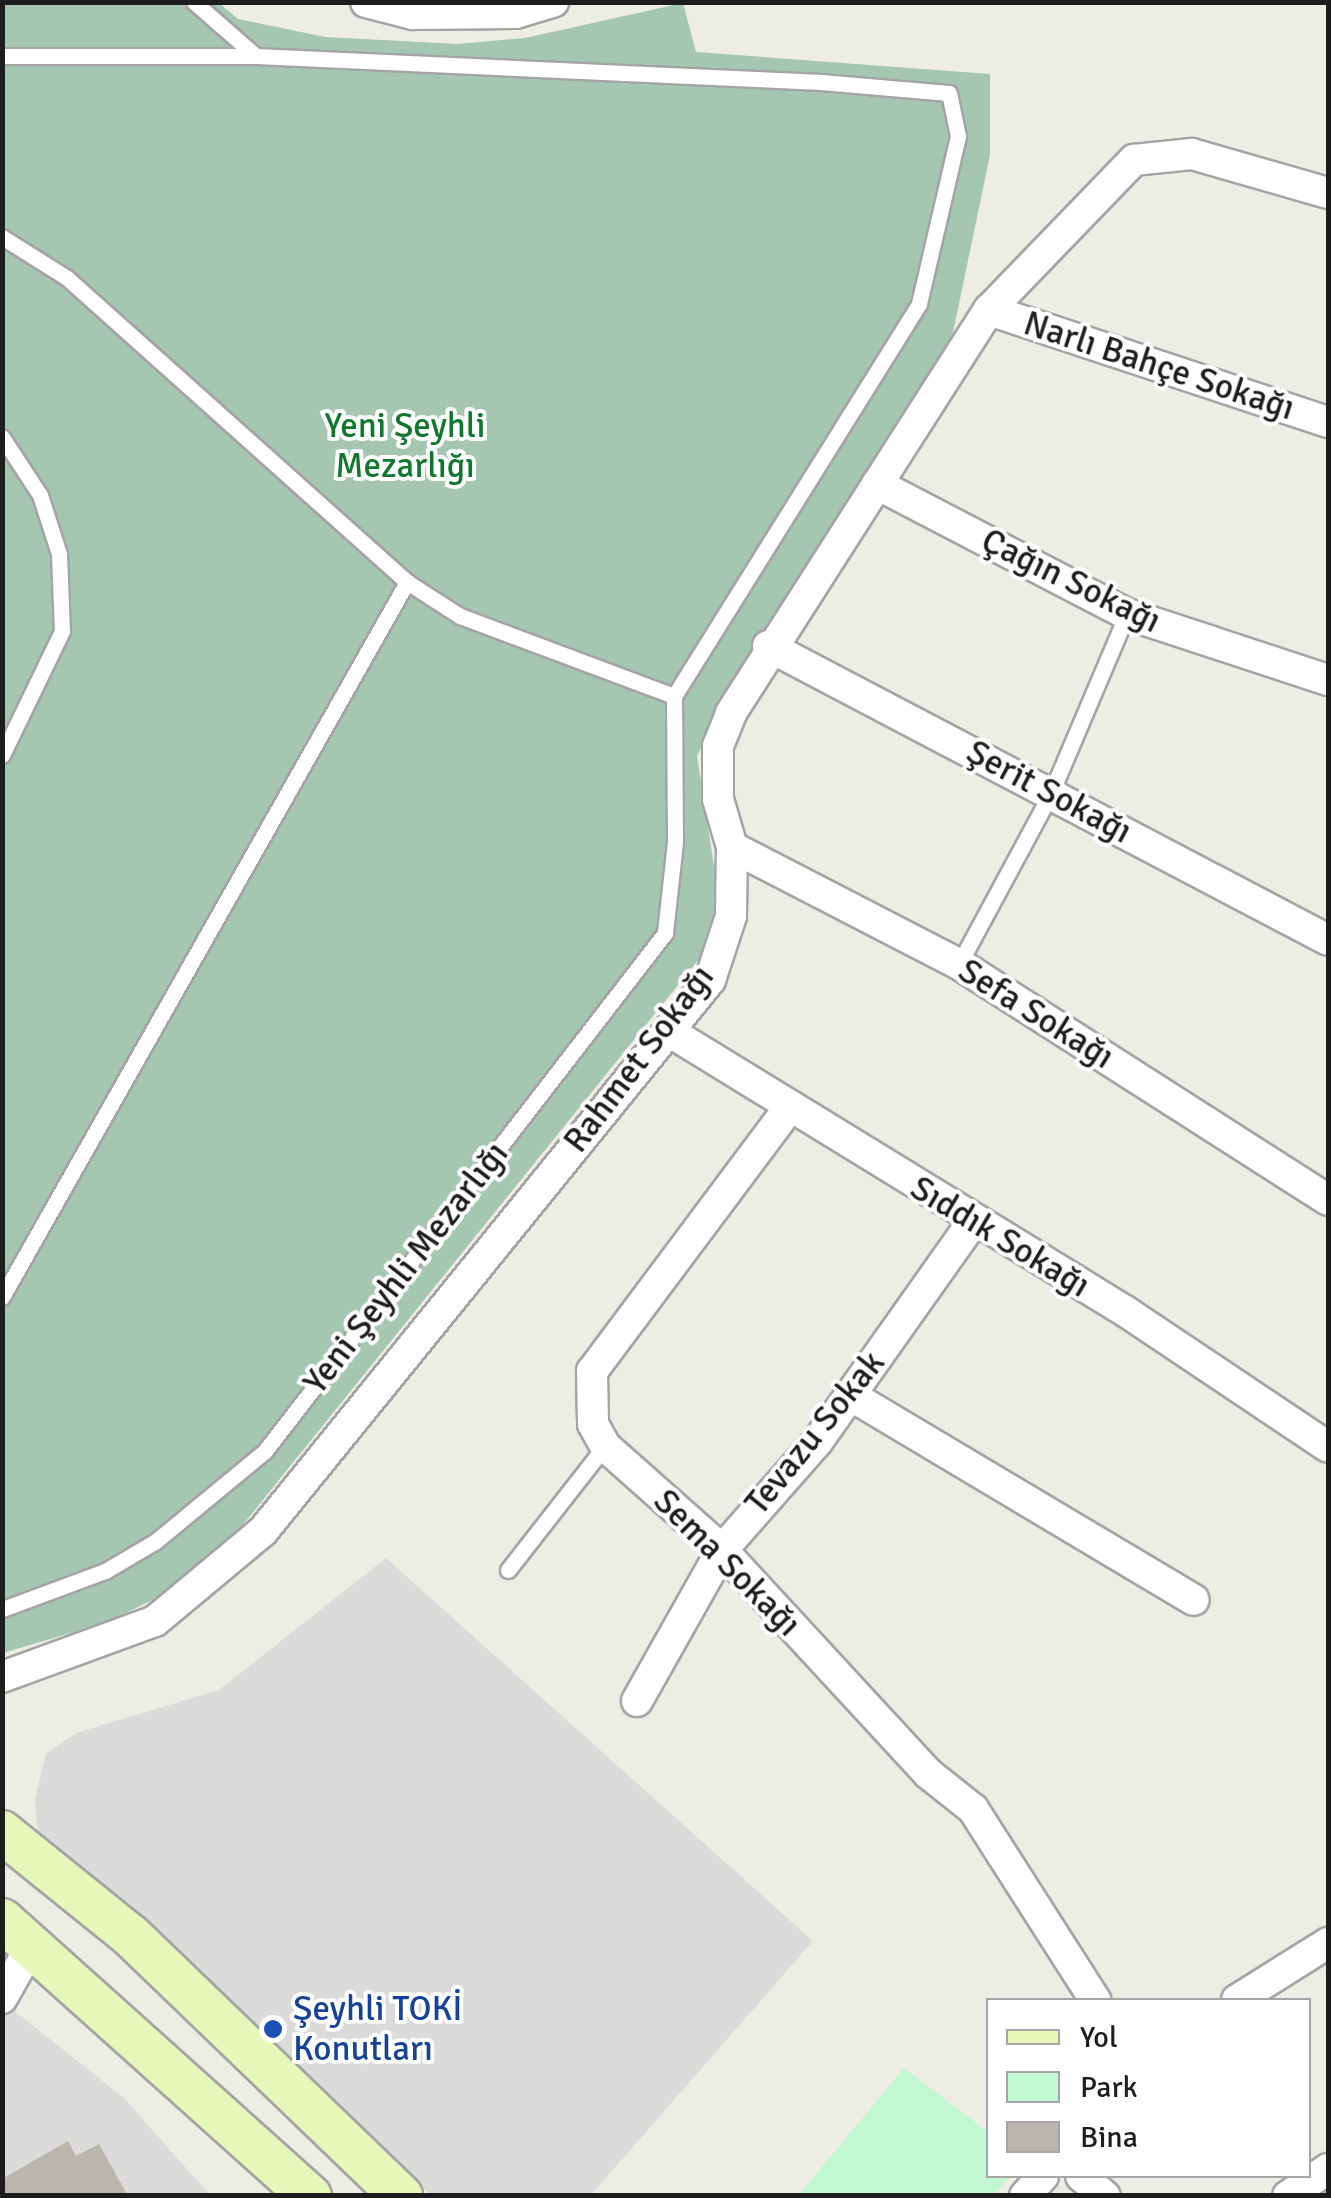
<!DOCTYPE html>
<meta charset="utf-8">
<style>
body{margin:0}
#map{position:relative;width:1331px;height:2198px;overflow:hidden;background:#eeede4;font-family:Signika,sans-serif}
div>[style]{position:absolute}
.residential>*{inset:0;background:#dbdbda}
.cemetery>*{inset:0;background:#a5c6b1}
.park>*{inset:0;background:#c1f7d1}
.building>*{inset:0;background:#bbb6ad}
.roads{filter:drop-shadow(2px 0 #a4a4a4) drop-shadow(-2px 0 #a4a4a4) drop-shadow(0 2px #a4a4a4) drop-shadow(0 -2px #a4a4a4)}
.lane>*{height:15px;margin:-7.5px;padding:0 7.5px;transform-origin:7.5px;border-radius:7.5px;background:#fff}
.street>*{height:30px;margin:-15px;padding:0 15px;transform-origin:15px;border-radius:15px;background:#fff}
.secondary>*{height:42px;margin:-21px;padding:0 21px;transform-origin:21px;border-radius:21px;background:#e7f7b9}
.dots>*{width:28px;height:28px;translate:-50% -50%;box-sizing:border-box;border:5px solid #fff;border-radius:50%}
span{translate:-50% -50%;white-space:nowrap;text-align:center;line-height:1.15;-webkit-text-stroke:8px #fff;paint-order:stroke}
.street-label{font-size:35px;color:#1d1d1d}
.park-label{font-size:35px;color:#0f782d}
.transit-label{font-size:35px;color:#164399}
.left{translate:0 -50%;text-align:left}
.frame{position:absolute;inset:0;border:5px solid #1d1d1d;pointer-events:none}
.legend{position:absolute;left:986px;top:1998px;width:325px;height:180px;box-sizing:border-box;background:#fff;border:2px solid #a5a5a5;margin:0;padding:12px 18px;list-style:none;font-size:30px;color:#1d1d1d}
.legend li{display:flex;align-items:center;gap:20px;height:50px}
.legend b{width:50px;border:2px solid #a5a5a5}
</style>
<div id="map">
<div class="residential">
<div style="clip-path:polygon(386px 1558px,813px 1941px,591px 2195px,431px 2195px,38px 1842px,35px 1799px,46px 1753px,76px 1733px,219px 1690px)"></div>
<div style="clip-path:polygon(2px 2001px,124px 2098px,210px 2195px,3px 2195px)"></div>
</div>
<div class="cemetery">
<div style="clip-path:polygon(3px 3px,219px 3px,238px 19px,325px 37px,458px 44px,525px 38px,683px 3px,696px 52px,990px 74px,990px 155px,950px 347px,747px 658px,697px 756px,718px 892px,716px 926px,699px 959px,233px 1537px,162px 1595px,108px 1622px,3px 1653px)"></div>
</div>
<div class="park">
<div style="clip-path:polygon(904px 2068px,988px 2132px,988px 2176px,1011px 2176px,994px 2195px,799px 2195px)"></div>
</div>
<div class="building">
<div style="clip-path:polygon(68px 2141px,76px 2156px,99px 2144px,128px 2196px,2px 2196px,2px 2179px)"></div>
</div>
<div class="roads">
<div class="lane">
<div style="left:194px;top:2px;width:82px;rotate:41.1deg"></div>
<div style="left:2px;top:56px;width:254px"></div>
<div style="left:256px;top:56px;width:566px;rotate:2.63deg"></div>
<div style="left:821px;top:82px;width:128px;rotate:4.9deg"></div>
<div style="left:949px;top:93px;width:44px;rotate:78.2deg"></div>
<div style="left:958px;top:136px;width:172px;rotate:103.1deg"></div>
<div style="left:919px;top:304px;width:462px;rotate:122deg"></div>
<div style="left:674px;top:696px;width:146px;rotate:89.6deg"></div>
<div style="left:675px;top:842px;width:92px;rotate:96.3deg"></div>
<div style="left:665px;top:933px;width:654px;rotate:127.68deg"></div>
<div style="left:265px;top:1451px;width:141px;rotate:140.5deg"></div>
<div style="left:156px;top:1541px;width:59px;rotate:149.5deg"></div>
<div style="left:105px;top:1571px;width:110px;rotate:159.7deg"></div>
<div style="left:2px;top:237px;width:77px;rotate:32.2deg"></div>
<div style="left:67px;top:278px;width:456px;rotate:41.8deg"></div>
<div style="left:407px;top:582px;width:63px;rotate:32.7deg"></div>
<div style="left:460px;top:616px;width:228px;rotate:20.5deg"></div>
<div style="left:2px;top:437px;width:69px;rotate:56.8deg"></div>
<div style="left:40px;top:495px;width:62px;rotate:72.1deg"></div>
<div style="left:59px;top:554px;width:77px;rotate:87.8deg"></div>
<div style="left:62px;top:631px;width:138px;rotate:115.8deg"></div>
<div style="left:959px;top:964px;width:194px;rotate:-61.7deg"></div>
<div style="left:1051px;top:793px;width:194px;rotate:-67deg"></div>
<div style="left:2px;top:1297px;width:822px;rotate:-60.47deg"></div>
<div style="left:508px;top:1570px;width:157px;rotate:-52deg"></div>
</div>
<div class="street">
<div style="left:366px;top:2px;width:49px;rotate:14.3deg"></div>
<div style="left:413px;top:14px;width:103px;rotate:-0.6deg"></div>
<div style="left:516px;top:13px;width:39px;rotate:-17deg"></div>
<div style="left:989px;top:310px;width:357px;rotate:18.3deg"></div>
<div style="left:877px;top:484px;width:282px;rotate:27.5deg"></div>
<div style="left:1127px;top:614px;width:212px;rotate:18.2deg"></div>
<div style="left:768px;top:646px;width:632px;rotate:27.7deg"></div>
<div style="left:732px;top:847px;width:255px;rotate:27.3deg"></div>
<div style="left:959px;top:964px;width:438px;rotate:32.6deg"></div>
<div style="left:670px;top:1032px;width:534px;rotate:31.52deg"></div>
<div style="left:1125px;top:1311px;width:244px;rotate:33.8deg"></div>
<div style="left:789px;top:1108px;width:329px;rotate:126.8deg"></div>
<div style="left:592px;top:1371px;width:53px;rotate:88.9deg"></div>
<div style="left:593px;top:1424px;width:25px;rotate:61deg"></div>
<div style="left:605px;top:1446px;width:157px;rotate:41.6deg"></div>
<div style="left:722px;top:1550px;width:305px;rotate:47.3deg"></div>
<div style="left:929px;top:1774px;width:56px;rotate:38.5deg"></div>
<div style="left:973px;top:1809px;width:227px;rotate:57.4deg"></div>
<div style="left:850px;top:1395px;width:400px;rotate:30.8deg"></div>
<div style="left:2px;top:1677px;width:163px;rotate:-20.1deg"></div>
<div style="left:155px;top:1621px;width:141px;rotate:-39.8deg"></div>
<div style="left:263px;top:1531px;width:710px;rotate:-50.95deg"></div>
<div style="left:710px;top:980px;width:67px;rotate:-71.8deg"></div>
<div style="left:731px;top:916px;width:69px;rotate:-89.2deg"></div>
<div style="left:732px;top:847px;width:50px;rotate:-106.3deg"></div>
<div style="left:718px;top:799px;width:53px;rotate:-90deg"></div>
<div style="left:718px;top:746px;width:35px;rotate:-68deg"></div>
<div style="left:731px;top:713px;width:479px;rotate:-57.4deg"></div>
<div style="left:989px;top:310px;width:209px;rotate:-46deg"></div>
<div style="left:1134px;top:160px;width:58px;rotate:-5.9deg"></div>
<div style="left:1192px;top:154px;width:141px;rotate:16deg"></div>
<div style="left:637px;top:1701px;width:173px;rotate:-60.6deg"></div>
<div style="left:722px;top:1550px;width:144px;rotate:-48.7deg"></div>
<div style="left:817px;top:1442px;width:268px;rotate:-54.7deg"></div>
<div style="left:2px;top:1998px;width:63px;rotate:-60.6deg"></div>
<div style="left:1237px;top:2000px;width:107px;rotate:-32.1deg"></div>
<div style="left:1081px;top:2176px;width:31px;rotate:40deg"></div>
<div style="left:1025px;top:2196px;width:27px;rotate:-48deg"></div>
<div style="left:1288px;top:2196px;width:48px;rotate:-34deg"></div>
</div>
<div class="secondary">
<div style="left:2px;top:1832px;width:166px;rotate:38.9deg"></div>
<div style="left:131px;top:1936px;width:375px;rotate:43.9deg"></div>
<div style="left:2px;top:1920px;width:414px;rotate:41.9deg"></div>
</div>
</div>
<div class="dots">
<div style="left:273px;top:2029px;background:#1a4fb4"></div>
</div>
<div class="street-label">
<span style="left:1159px;top:366px;rotate:18deg">Narlı Bahçe Sokağı</span>
<span style="left:1071px;top:581px;rotate:26deg">Çağın Sokağı</span>
<span style="left:1049px;top:792px;rotate:28deg">Şerit Sokağı</span>
<span style="left:1036px;top:1014px;rotate:32deg">Sefa Sokağı</span>
<span style="left:639px;top:1059px;rotate:-53deg">Rahmet Sokağı</span>
<span style="left:1000px;top:1237px;rotate:31deg">Sıddık Sokağı</span>
<span style="left:406px;top:1268px;rotate:-52deg">Yeni Şeyhli Mezarlığı</span>
<span style="left:815px;top:1433px;rotate:-51deg">Tevazu Sokak</span>
<span style="left:727px;top:1563px;rotate:45deg">Sema Sokağı</span>
</div>
<div class="park-label">
<span style="left:405px;top:446px">Yeni Şeyhli<br>Mezarlığı</span>
</div>
<div class="transit-label">
<span class="left" style="left:293px;top:2029px">Şeyhli TOKİ<br>Konutları</span>
</div>
<div class="frame"></div>
<ul class="legend">
<li><b style="height:12px;background:#e7f7b9"></b>Yol</li>
<li><b style="height:28px;background:#c1f7d1"></b>Park</li>
<li><b style="height:28px;background:#bbb6ad"></b>Bina</li>
</ul>
</div>
